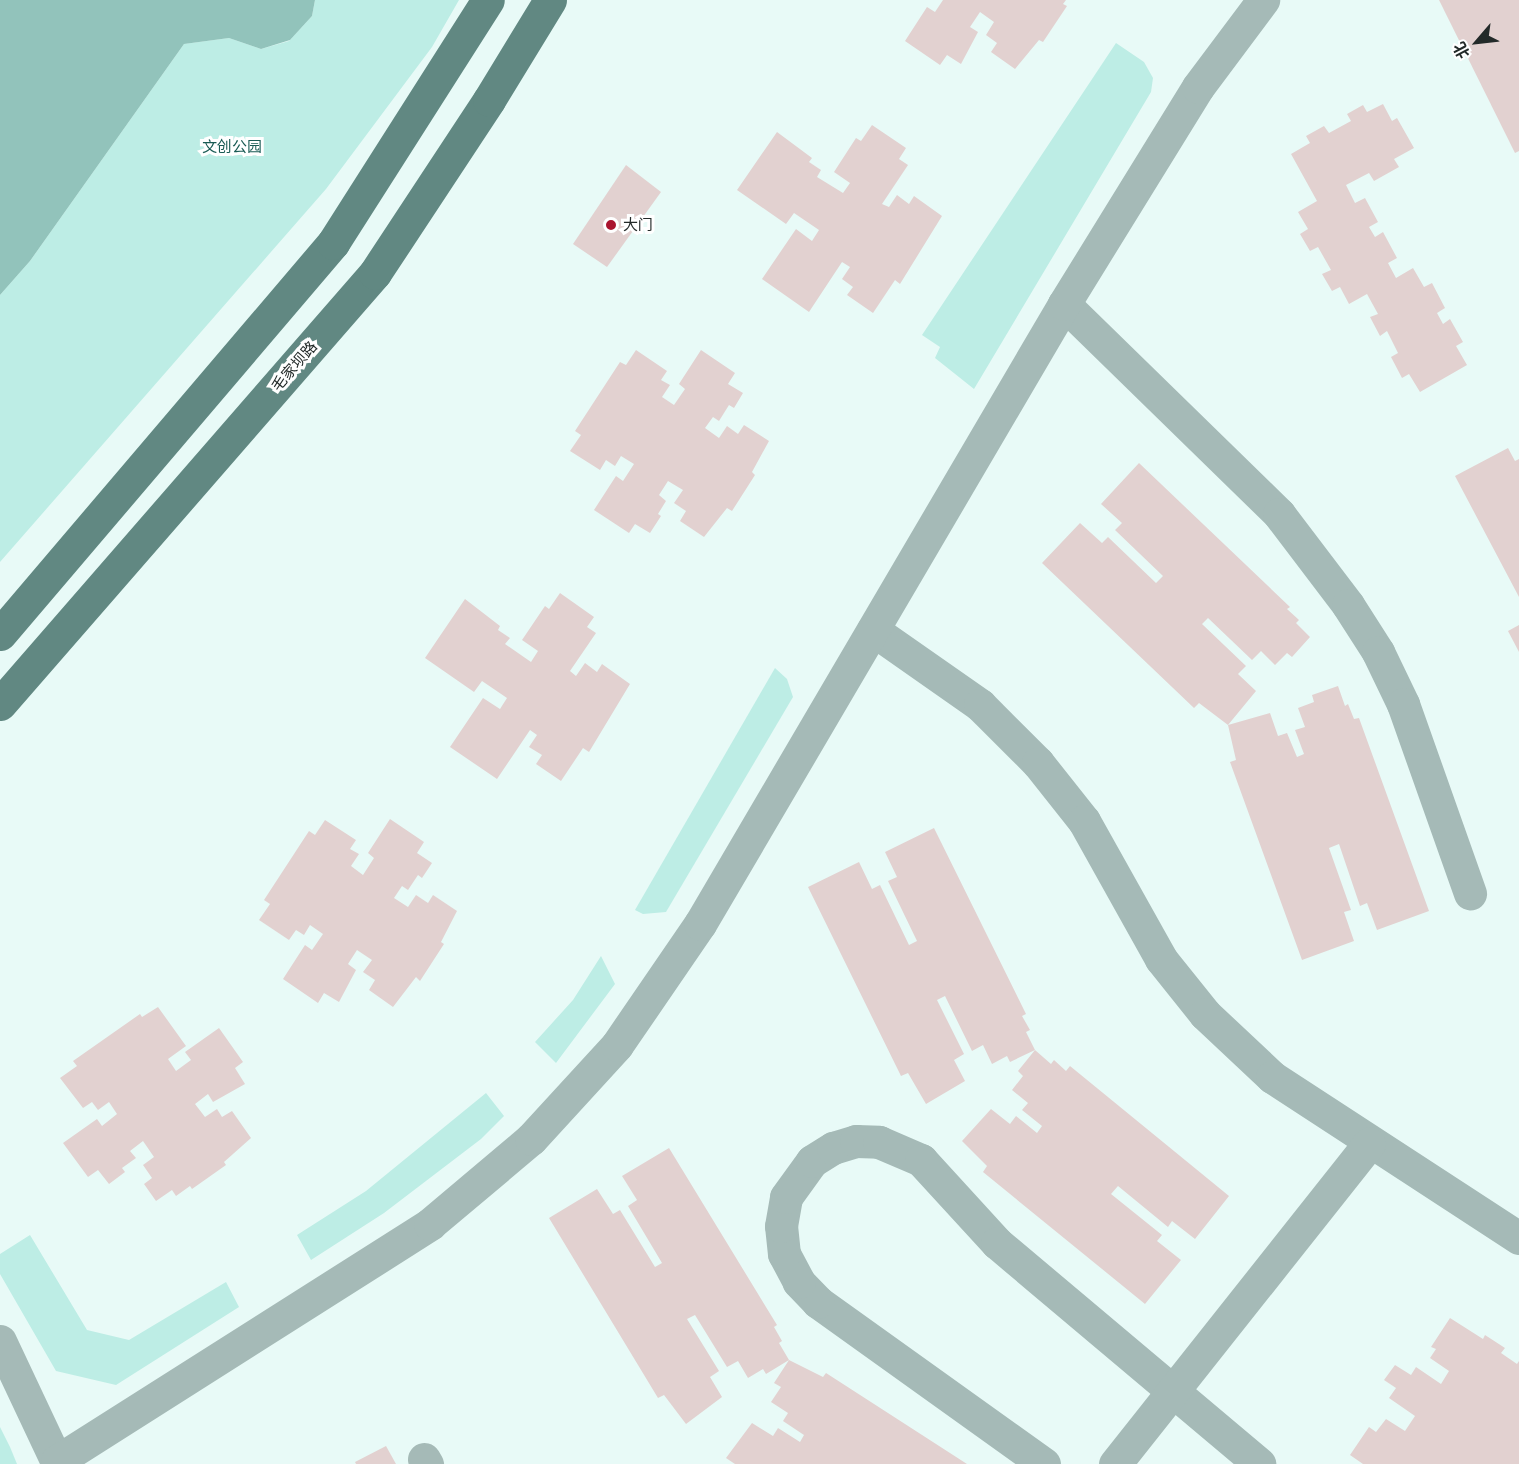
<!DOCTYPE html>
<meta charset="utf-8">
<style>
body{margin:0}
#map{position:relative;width:1519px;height:1464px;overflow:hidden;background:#e8faf7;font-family:Mulish,"Noto Sans SC",sans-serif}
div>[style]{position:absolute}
.green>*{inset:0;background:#bdede5}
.water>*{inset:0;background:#92c3bb}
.building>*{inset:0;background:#e2d1d0}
.minor>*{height:33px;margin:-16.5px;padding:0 16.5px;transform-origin:16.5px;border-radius:16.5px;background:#a5bab7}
.major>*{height:33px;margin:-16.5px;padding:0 16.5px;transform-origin:16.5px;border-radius:16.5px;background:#618882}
.dots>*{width:16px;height:16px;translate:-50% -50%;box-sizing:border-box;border:3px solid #fff;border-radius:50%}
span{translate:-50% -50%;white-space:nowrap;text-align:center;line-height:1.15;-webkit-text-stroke:6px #fff;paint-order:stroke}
.park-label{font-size:15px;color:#195b54}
.poi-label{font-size:15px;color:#232a29}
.left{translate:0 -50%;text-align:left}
.street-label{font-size:15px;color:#232a29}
.north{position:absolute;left:1447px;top:12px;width:60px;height:60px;-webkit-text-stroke:4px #fff;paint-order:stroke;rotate:242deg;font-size:16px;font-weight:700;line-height:24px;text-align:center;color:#232a29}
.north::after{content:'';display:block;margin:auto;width:21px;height:27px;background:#232a29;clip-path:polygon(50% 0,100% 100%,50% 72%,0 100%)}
</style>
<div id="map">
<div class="green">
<div style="clip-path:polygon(315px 0,459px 0,432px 47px,326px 189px,0 562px,0 295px,30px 261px,184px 44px,229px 38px,261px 49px,289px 41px,312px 16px)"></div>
<div style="clip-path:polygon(1116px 43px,1144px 62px,1153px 78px,1151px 92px,974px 389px,935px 358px,940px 347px,922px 335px)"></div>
<div style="clip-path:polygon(775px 668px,787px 679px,793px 697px,666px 912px,643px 914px,635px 910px)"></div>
<div style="clip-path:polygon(601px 956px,615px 984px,556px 1063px,535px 1042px,573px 1000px)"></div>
<div style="clip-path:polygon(486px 1093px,504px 1116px,481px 1139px,384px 1213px,311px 1260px,297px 1235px,366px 1191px)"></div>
<div style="clip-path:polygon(30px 1235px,87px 1330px,129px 1340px,226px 1282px,239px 1307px,116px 1385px,56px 1371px,0 1274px,0 1254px)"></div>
<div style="clip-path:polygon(0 1427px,10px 1447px,17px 1464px,0 1464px)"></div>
</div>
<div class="water">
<div style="clip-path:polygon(0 0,315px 0,312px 16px,290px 40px,261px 49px,229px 38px,184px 44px,30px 261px,0 295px)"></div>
</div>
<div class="building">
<div style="clip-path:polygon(943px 0,1066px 0,1063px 4px,1067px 6px,1043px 42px,1039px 40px,1015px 69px,991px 52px,997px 43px,986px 35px,994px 22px,980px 12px,970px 27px,978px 32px,961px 64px,947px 55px,940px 65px,905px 41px,927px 7px,935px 12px)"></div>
<div style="clip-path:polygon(1439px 0,1519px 0,1519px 151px,1515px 153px)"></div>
<div style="clip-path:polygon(1383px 104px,1392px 121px,1397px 118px,1414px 148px,1394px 159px,1399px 167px,1374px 181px,1369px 173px,1346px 185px,1355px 203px,1365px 198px,1378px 222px,1369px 227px,1375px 237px,1383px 232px,1397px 258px,1388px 263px,1396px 278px,1413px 268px,1424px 287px,1432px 283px,1445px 308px,1437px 313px,1443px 324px,1450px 319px,1463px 342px,1456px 346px,1467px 365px,1420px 392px,1409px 374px,1402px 378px,1391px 357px,1398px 353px,1387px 331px,1380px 336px,1370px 317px,1378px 314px,1367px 294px,1349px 304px,1340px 287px,1332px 291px,1322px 274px,1331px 270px,1318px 247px,1310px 251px,1300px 234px,1308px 229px,1298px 212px,1317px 201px,1291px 154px,1310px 143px,1306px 136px,1324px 126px,1329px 133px,1351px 121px,1347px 114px,1363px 105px,1367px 112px)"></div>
<div style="clip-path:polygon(872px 125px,906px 148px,899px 159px,908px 165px,882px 204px,889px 207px,897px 195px,909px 204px,914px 196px,942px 216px,900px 284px,895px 280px,873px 313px,847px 295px,853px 287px,842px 279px,850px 267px,842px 262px,809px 312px,762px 279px,796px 229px,812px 241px,819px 230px,794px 213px,786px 224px,737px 190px,777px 132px,812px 158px,809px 162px,821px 170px,817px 177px,843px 193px,850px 183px,834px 172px,856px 138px,861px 141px)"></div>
<div style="clip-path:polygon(626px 165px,661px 192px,607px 267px,573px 244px)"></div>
<div style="clip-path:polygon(636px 350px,667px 371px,661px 380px,670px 385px,662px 397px,674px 405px,685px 389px,679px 384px,701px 350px,735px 373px,728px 384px,743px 393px,734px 408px,729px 405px,719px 421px,713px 417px,705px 428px,719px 438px,727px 426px,738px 434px,744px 425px,769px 441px,752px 472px,755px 475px,732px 511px,727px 508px,704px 537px,680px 521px,686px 511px,674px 503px,683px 490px,668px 481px,659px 495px,666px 501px,658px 514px,661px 516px,650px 533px,635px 524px,629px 533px,594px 510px,616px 476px,623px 481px,634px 464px,621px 456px,615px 466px,606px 460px,600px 470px,570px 451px,581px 435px,575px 431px,620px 362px,626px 365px)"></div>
<div style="clip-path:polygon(1508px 448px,1515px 461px,1519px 459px,1519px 597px,1455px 476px)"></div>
<div style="clip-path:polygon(1139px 463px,1290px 607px,1287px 609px,1299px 620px,1296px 623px,1310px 637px,1292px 657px,1287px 653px,1275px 665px,1261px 651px,1252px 660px,1208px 618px,1202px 624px,1246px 666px,1238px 674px,1256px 691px,1228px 725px,1199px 703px,1194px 708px,1042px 563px,1080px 523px,1102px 543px,1108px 537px,1156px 583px,1163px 576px,1115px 530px,1122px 523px,1101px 504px)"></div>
<div style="clip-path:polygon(560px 593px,594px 617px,587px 627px,596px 633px,570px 671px,576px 676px,585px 663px,597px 672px,602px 664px,630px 684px,589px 752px,583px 748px,561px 781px,536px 764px,542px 755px,529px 747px,537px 735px,530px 730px,497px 779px,450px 747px,483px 698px,500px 709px,507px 698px,482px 681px,474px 692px,425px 658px,465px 599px,500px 626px,498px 630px,510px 638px,505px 644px,531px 662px,538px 651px,522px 640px,545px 606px,549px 609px)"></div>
<div style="clip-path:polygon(1519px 625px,1519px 652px,1508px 631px)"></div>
<div style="clip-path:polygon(1338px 686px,1345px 706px,1348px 704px,1354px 719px,1359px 718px,1429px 911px,1377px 930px,1367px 903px,1360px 906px,1339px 844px,1329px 848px,1351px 910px,1344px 912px,1354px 941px,1302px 960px,1230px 762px,1236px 760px,1228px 725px,1270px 713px,1278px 736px,1287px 733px,1297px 757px,1304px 754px,1295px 730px,1305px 727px,1298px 708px,1314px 702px,1312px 695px)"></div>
<div style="clip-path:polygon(390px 819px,424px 842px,417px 853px,432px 863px,422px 878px,418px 875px,408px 890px,402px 886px,394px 898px,408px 907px,416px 895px,428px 903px,433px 895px,457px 911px,441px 942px,444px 944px,420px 981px,416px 977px,393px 1007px,369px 990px,375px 980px,363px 972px,372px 960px,357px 950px,348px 964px,356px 970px,339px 1002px,324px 993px,318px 1003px,283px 979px,305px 945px,312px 950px,323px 934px,310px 925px,304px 935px,296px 930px,289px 940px,259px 920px,270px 904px,264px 900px,309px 831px,315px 835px,325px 820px,356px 840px,350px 849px,359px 854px,351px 866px,363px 875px,374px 858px,368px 853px)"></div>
<div style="clip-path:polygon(934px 828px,1026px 1014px,1022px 1016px,1030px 1030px,1026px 1032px,1035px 1050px,1010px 1062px,1007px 1056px,992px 1064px,983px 1045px,972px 1051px,945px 996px,937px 1000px,964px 1054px,954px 1060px,965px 1081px,926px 1104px,908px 1073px,901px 1076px,808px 887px,859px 862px,872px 889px,880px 885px,909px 945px,917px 941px,888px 881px,897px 877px,885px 852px)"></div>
<div style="clip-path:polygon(158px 1007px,186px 1046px,168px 1059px,176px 1071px,191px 1060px,185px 1052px,219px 1028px,243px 1062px,235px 1068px,245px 1084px,213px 1102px,208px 1094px,195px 1104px,205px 1117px,217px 1109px,222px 1117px,232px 1111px,251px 1138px,224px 1162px,226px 1165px,192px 1189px,190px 1186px,176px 1196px,172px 1190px,156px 1201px,144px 1184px,152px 1178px,143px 1165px,154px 1157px,143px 1141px,130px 1151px,136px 1158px,122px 1168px,125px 1172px,109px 1184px,98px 1170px,88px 1177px,63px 1143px,97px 1119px,102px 1126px,117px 1114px,109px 1102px,98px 1110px,92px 1102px,83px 1108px,60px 1078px,77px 1066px,73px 1061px,140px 1014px,142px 1017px)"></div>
<div style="clip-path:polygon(1035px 1050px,1051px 1064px,1054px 1060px,1066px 1071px,1070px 1066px,1229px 1196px,1195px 1239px,1172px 1221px,1168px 1227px,1118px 1186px,1111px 1194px,1162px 1235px,1157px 1241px,1181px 1260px,1145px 1304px,983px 1172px,987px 1166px,962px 1141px,991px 1109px,1010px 1124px,1016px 1116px,1037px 1133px,1042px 1126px,1022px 1110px,1028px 1103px,1012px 1090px,1023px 1076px,1018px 1071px)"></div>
<div style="clip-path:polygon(669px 1148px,777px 1325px,774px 1327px,782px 1341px,779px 1343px,789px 1360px,823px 1377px,826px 1373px,967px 1464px,735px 1464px,726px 1458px,752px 1423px,773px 1436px,778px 1428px,800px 1442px,804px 1435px,783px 1421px,788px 1413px,771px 1402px,781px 1387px,774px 1383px,789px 1360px,766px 1374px,763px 1369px,748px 1378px,738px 1361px,727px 1367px,695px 1315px,687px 1319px,719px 1371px,710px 1377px,722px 1397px,686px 1424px,664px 1395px,658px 1398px,549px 1218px,597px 1189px,613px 1214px,620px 1210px,655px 1267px,662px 1263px,628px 1206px,637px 1200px,622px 1176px)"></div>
<div style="clip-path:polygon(1450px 1318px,1483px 1339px,1485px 1335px,1505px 1348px,1501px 1353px,1517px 1364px,1519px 1361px,1519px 1464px,1363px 1464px,1350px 1455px,1369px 1427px,1376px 1432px,1386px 1419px,1405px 1431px,1415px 1416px,1389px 1398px,1396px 1388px,1384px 1380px,1395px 1365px,1411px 1375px,1416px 1367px,1441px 1384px,1449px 1371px,1430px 1358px,1436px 1349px,1431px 1347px)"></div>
<div style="clip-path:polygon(386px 1446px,396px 1464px,356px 1464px,355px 1462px)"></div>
</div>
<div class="minor">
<div style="left:1064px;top:304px;width:301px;rotate:44.3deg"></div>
<div style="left:1279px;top:514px;width:114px;rotate:52.8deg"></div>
<div style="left:1348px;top:605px;width:56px;rotate:57.4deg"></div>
<div style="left:1378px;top:652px;width:58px;rotate:64.3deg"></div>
<div style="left:1403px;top:704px;width:201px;rotate:70.5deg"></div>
<div style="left:873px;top:630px;width:131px;rotate:35deg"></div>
<div style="left:980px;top:705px;width:82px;rotate:45deg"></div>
<div style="left:1038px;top:763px;width:74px;rotate:51.6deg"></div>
<div style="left:1084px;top:821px;width:158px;rotate:60.8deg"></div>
<div style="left:1161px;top:959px;width:70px;rotate:51.3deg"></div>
<div style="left:1205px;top:1014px;width:92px;rotate:43.2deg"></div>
<div style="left:1272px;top:1077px;width:295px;rotate:33.1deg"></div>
<div style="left:0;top:1341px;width:136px;rotate:64.8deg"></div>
<div style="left:424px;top:1459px;width:6px;rotate:59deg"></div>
<div style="left:57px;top:1461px;width:442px;rotate:-32.4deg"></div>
<div style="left:430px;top:1224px;width:132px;rotate:-40.1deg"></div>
<div style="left:531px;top:1139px;width:127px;rotate:-47.5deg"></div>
<div style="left:617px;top:1045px;width:147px;rotate:-55.6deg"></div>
<div style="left:700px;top:924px;width:719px;rotate:-59.58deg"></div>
<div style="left:1064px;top:304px;width:255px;rotate:-58.3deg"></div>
<div style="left:1198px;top:87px;width:109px;rotate:-53.2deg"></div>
<div style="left:1044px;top:1464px;width:278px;rotate:-144.4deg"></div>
<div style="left:818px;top:1302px;width:28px;rotate:-134deg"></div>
<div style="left:799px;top:1282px;width:32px;rotate:-118deg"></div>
<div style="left:784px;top:1254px;width:28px;rotate:-96deg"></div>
<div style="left:781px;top:1226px;width:29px;rotate:-80deg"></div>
<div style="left:786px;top:1197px;width:44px;rotate:-54.2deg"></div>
<div style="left:812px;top:1161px;width:25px;rotate:-32deg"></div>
<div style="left:833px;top:1148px;width:24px;rotate:-17deg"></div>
<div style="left:856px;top:1141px;width:23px;rotate:2deg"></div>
<div style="left:879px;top:1142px;width:46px;rotate:23.2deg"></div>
<div style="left:921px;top:1160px;width:113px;rotate:47.5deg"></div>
<div style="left:997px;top:1243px;width:343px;rotate:40.1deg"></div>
<div style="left:1115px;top:1464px;width:409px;rotate:-51.6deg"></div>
</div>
<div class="major">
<div style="left:0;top:634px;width:514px;rotate:-49.58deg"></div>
<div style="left:333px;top:243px;width:288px;rotate:-57.5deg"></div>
<div style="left:0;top:704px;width:571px;rotate:-48.97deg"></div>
<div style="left:375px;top:273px;width:207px;rotate:-56.6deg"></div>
<div style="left:489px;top:100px;width:117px;rotate:-58.6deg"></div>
</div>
<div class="dots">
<div style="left:611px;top:225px;background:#aa142e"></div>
</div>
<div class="park-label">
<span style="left:232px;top:147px">文创公园</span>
</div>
<div class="poi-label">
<span class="left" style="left:623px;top:225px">大门</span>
</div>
<div class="street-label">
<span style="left:294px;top:366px;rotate:-49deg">毛家坝路</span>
</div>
<div class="north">北</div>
</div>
